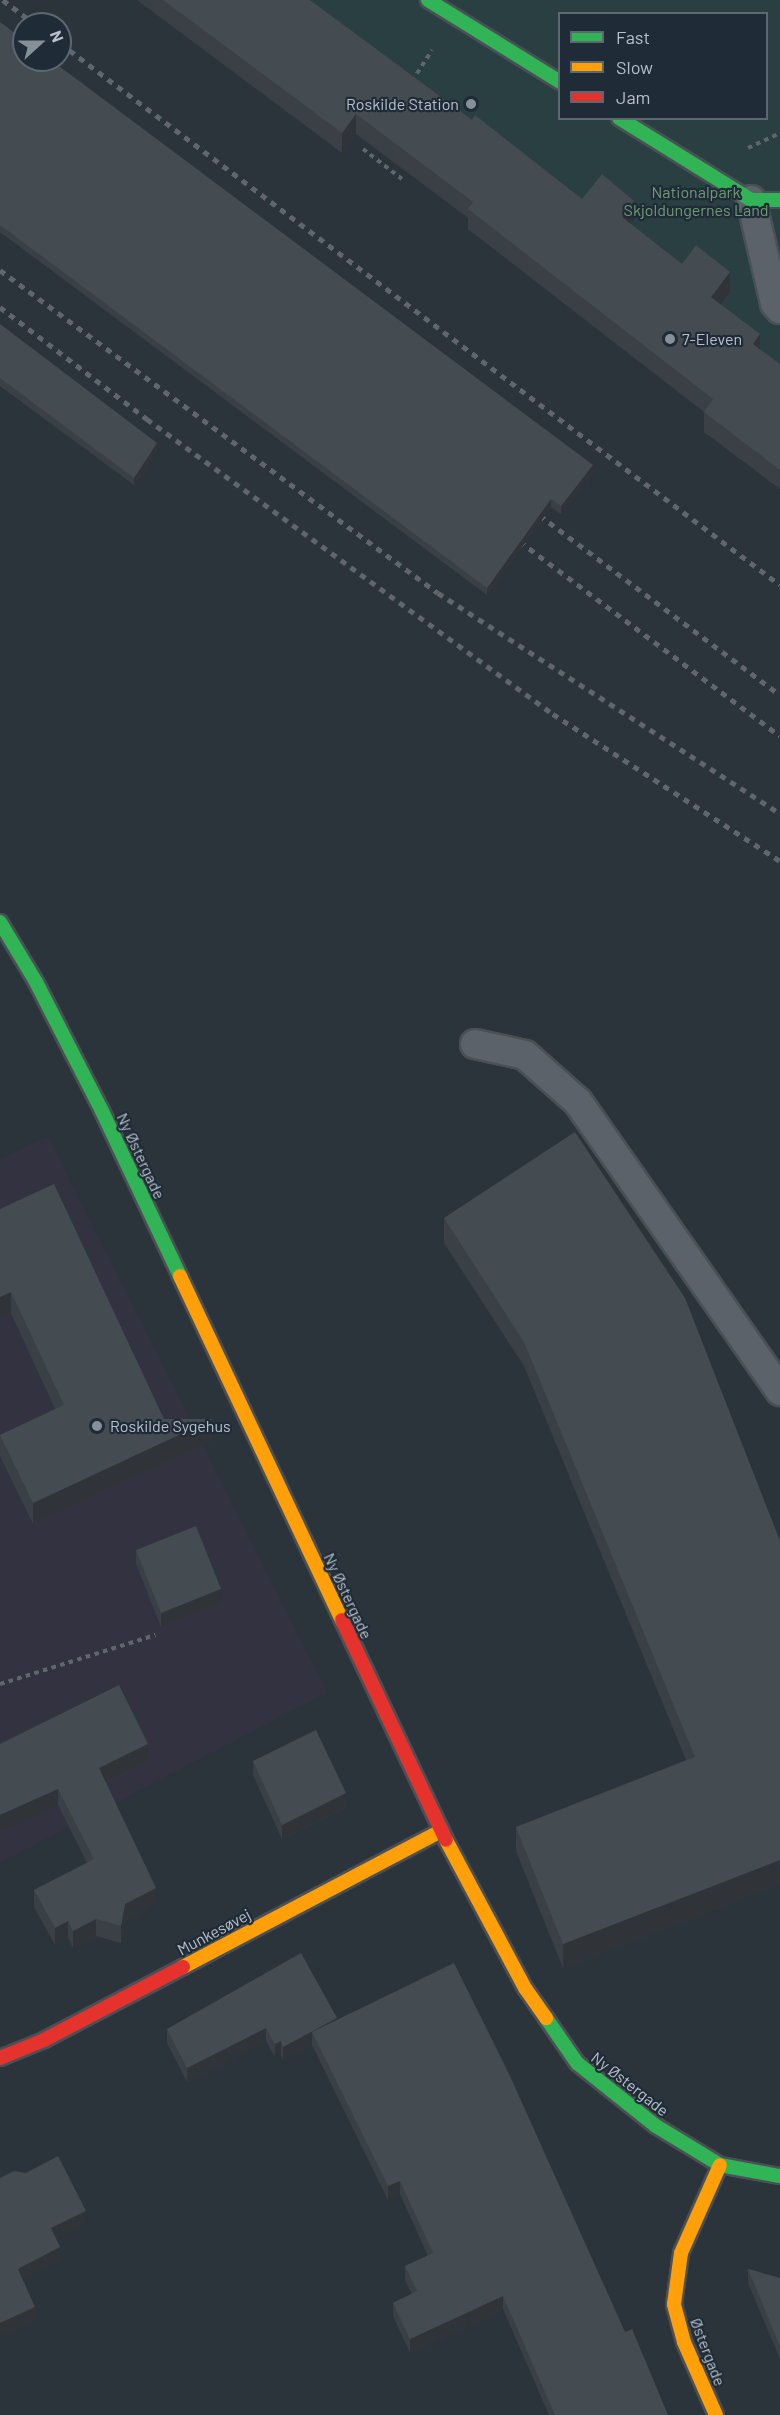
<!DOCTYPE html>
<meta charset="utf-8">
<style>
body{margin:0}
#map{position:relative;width:780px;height:2415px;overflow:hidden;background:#2c343b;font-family:Barlow,sans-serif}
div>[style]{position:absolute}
.medical>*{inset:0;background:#323241}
.green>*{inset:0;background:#293f41}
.path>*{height:4px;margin-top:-2px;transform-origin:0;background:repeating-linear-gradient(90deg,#5f666c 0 4.5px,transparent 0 9px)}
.roads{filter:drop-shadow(2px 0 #4a5055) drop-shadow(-2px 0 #4a5055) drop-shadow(0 2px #4a5055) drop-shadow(0 -2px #4a5055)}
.lane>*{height:28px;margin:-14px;padding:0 14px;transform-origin:14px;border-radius:14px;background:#5c6269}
.fast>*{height:14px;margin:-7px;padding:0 7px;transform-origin:7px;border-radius:7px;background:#30b455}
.slow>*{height:14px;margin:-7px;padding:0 7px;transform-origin:7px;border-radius:7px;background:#ff9f0a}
.jam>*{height:14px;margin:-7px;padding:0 7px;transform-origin:7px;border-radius:7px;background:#e5322d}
.rail>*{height:4.5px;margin-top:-2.25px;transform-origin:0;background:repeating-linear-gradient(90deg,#61666c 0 6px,transparent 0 12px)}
.wall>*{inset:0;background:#3a4046}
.shaded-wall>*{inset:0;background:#303439}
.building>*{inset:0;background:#444b51}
.dots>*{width:16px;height:16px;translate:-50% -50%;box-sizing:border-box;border:3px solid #1f2b36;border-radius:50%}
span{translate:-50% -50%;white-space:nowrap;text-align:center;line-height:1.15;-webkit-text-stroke:4.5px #1f2b36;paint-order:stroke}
.poi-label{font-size:16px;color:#b7c1cb}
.right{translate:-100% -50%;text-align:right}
.left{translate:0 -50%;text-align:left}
.park-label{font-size:16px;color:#6f9b75}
.street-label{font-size:16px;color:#b7c1cb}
.legend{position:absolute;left:558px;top:12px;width:210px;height:108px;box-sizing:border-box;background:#1f2b36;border:2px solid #5c6772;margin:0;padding:8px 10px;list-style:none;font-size:18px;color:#b7c1cb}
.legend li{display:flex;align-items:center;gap:12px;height:30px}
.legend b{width:30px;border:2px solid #5c6772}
.north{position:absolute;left:12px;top:12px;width:60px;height:60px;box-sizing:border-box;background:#1f2b36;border:2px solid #5c6772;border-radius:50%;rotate:69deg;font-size:16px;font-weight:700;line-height:24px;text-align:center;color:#b7c1cb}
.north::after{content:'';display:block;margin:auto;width:21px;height:27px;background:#869099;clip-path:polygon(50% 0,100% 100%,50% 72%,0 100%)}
</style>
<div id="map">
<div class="medical">
<div style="clip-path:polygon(48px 1136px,327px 1693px,0 1863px,0 1159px)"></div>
</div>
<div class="green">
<div style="clip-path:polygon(evenodd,295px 0,780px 0,780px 370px,295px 0,560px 14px,766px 14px,766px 118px,560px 118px,560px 14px)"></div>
</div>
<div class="path">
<div style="left:412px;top:81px;width:37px;rotate:-57deg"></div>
<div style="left:748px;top:148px;width:35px;rotate:-25deg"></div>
<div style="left:363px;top:149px;width:49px;rotate:37.6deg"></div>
<div style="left:0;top:1684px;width:163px;rotate:-17.5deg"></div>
</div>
<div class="roads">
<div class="lane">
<div style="left:751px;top:200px;width:106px;rotate:76.9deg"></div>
<div style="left:775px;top:303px;width:8px;rotate:50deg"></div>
<div style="left:475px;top:1044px;width:51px;rotate:12.4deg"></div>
<div style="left:525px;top:1055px;width:71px;rotate:41.6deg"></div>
<div style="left:578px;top:1102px;width:353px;rotate:55deg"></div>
</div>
<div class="fast">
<div style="left:428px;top:0;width:155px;rotate:31.8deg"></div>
<div style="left:619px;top:118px;width:155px;rotate:31.8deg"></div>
<div style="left:751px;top:200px;width:29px"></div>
<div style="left:0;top:922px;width:70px;rotate:59deg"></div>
<div style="left:36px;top:982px;width:145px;rotate:62.9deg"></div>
<div style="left:102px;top:1111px;width:183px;rotate:64.7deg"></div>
<div style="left:546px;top:2018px;width:55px;rotate:55.4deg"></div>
<div style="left:577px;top:2063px;width:101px;rotate:38.6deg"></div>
<div style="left:656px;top:2126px;width:75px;rotate:31.4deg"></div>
<div style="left:720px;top:2165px;width:61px;rotate:10.4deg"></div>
</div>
<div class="slow">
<div style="left:180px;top:1276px;width:380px;rotate:64.8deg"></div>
<div style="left:446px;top:1840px;width:168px;rotate:61.9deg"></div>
<div style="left:525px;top:1988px;width:37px;rotate:55deg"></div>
<div style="left:183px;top:1967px;width:292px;rotate:-27.8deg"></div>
<div style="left:716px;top:2415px;width:80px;rotate:-113.7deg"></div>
<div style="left:684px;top:2342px;width:39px;rotate:-105deg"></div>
<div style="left:674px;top:2304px;width:51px;rotate:-82.2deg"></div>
<div style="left:681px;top:2253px;width:96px;rotate:-66.1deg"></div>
</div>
<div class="jam">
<div style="left:342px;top:1620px;width:243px;rotate:64.7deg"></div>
<div style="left:0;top:2058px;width:48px;rotate:-22.2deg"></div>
<div style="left:44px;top:2040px;width:157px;rotate:-27.7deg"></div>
</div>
</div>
<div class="rail">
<div style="left:3px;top:0;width:40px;rotate:37deg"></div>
<div style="left:60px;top:43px;width:901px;rotate:36.97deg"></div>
<div style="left:0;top:270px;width:544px;rotate:36.41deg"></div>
<div style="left:438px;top:593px;width:407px;rotate:32.8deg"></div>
<div style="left:0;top:307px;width:185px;rotate:37.3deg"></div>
<div style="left:147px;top:419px;width:502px;rotate:36deg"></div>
<div style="left:553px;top:714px;width:270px;rotate:32.9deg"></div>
<div style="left:530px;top:508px;width:312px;rotate:36.8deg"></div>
<div style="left:510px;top:534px;width:337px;rotate:36.8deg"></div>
</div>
<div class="wall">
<div style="clip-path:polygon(137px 0,310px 0,472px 120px,582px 199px,634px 220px,631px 224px,682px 264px,730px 292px,720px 304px,760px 349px,780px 364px,780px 489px,704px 432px,704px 412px,468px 229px,468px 218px,356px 134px,342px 153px)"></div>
<div style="clip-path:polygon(0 22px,593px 472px,561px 514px,551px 507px,487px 595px,0 232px)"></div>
<div style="clip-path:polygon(0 324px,157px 451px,134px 485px,0 386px)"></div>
<div style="clip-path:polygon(575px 1132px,780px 1884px,563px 1968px,516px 1851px,516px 1827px,686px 1760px,524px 1366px,444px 1243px,444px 1218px)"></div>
<div style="clip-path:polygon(0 1209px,164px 1419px,213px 1440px,33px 1524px,0 1456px,0 1435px,55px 1409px,11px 1313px)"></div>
<div style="clip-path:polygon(136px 1550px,221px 1603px,161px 1627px,136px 1564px)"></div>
<div style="clip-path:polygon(0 1744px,148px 1761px,106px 1782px,156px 1904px,125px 1921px,121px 1943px,96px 1936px,73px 1948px,68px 1938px,55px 1945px,34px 1907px,34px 1890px,87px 1863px,58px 1805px)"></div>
<div style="clip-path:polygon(253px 1761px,346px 1807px,282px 1839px,253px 1775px)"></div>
<div style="clip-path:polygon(337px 2020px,625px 2332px,668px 2415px,549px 2415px,503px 2309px,410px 2353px,393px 2316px,393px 2303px,412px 2294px,405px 2280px,405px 2266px,428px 2256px,400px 2194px,388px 2200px,312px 2045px,283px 2061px,281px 2055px,275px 2057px,266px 2041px,187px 2082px,167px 2043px,167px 2029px)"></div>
<div style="clip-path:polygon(748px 2269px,780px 2278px,780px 2359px,748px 2283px)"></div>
</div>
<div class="shaded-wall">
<div style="clip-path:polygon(356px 114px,356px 134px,342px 153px,342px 133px)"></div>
<div style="clip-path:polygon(634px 201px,634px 220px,622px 236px,622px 217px)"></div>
<div style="clip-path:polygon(730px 272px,730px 292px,711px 316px,711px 297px)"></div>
<div style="clip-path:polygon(760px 334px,760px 354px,753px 344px)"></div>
<div style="clip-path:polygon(157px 443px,157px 451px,134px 485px,134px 478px)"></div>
<div style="clip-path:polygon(593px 465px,593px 472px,561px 514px,561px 506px)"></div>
<div style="clip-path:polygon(551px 499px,551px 507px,487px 595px,487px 588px)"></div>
<div style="clip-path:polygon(11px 1292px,11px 1313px,0 1318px,0 1297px)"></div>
<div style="clip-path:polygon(213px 1419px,213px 1440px,33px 1524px,33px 1503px)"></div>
<div style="clip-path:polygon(221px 1589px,221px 1603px,161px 1627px,161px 1613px)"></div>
<div style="clip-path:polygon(148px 1744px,148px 1761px,99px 1785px,99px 1768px)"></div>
<div style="clip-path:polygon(58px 1789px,58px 1805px,0 1831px,0 1815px)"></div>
<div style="clip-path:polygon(346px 1793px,346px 1807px,282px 1839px,282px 1825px)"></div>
<div style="clip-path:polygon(780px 1860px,780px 1884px,563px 1968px,563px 1944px)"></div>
<div style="clip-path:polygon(156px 1888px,156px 1904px,125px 1921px,121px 1943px,121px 1926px,125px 1904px)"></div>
<div style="clip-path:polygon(96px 1919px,96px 1936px,73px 1948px,73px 1931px)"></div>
<div style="clip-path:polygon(68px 1921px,68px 1938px,55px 1945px,55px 1928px)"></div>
<div style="clip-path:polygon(337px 2018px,337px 2032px,312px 2032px,312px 2045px,283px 2061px,283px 2047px)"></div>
<div style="clip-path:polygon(266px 2028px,266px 2041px,187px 2082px,187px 2068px)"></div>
<div style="clip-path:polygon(281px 2041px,281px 2055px,275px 2057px,275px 2044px)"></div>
<div style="clip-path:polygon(400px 2181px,400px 2194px,388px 2200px,388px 2186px)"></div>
<div style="clip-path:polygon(86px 2211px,86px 2224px,51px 2241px,51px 2228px)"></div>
<div style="clip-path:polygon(60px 2247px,60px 2260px,18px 2282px,18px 2269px)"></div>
<div style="clip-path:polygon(503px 2296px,503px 2309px,410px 2353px,410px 2339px)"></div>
<div style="clip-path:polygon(35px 2307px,35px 2320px,0 2336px,0 2323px)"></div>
</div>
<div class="building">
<div style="clip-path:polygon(163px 0,310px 0,472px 120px,475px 115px,582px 199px,602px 174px,634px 201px,622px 217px,682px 264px,696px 245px,730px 272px,711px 297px,760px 334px,753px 344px,780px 364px,780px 470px,704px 412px,713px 399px,468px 209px,473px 202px,356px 114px,342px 133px)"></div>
<div style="clip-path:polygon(0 22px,24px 40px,24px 60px,51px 60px,593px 465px,561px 506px,551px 499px,487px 588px,0 225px)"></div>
<div style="clip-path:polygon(0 324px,157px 443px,134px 478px,0 378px)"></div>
<div style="clip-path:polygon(575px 1132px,685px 1298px,780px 1541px,780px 1860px,563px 1944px,516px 1827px,695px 1757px,524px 1342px,444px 1218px)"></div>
<div style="clip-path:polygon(54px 1184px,164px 1419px,213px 1419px,33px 1503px,0 1435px,64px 1405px,11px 1292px,0 1297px,0 1209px)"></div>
<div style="clip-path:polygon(196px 1526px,221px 1589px,161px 1613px,136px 1550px)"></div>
<div style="clip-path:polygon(119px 1685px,148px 1744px,99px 1768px,156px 1888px,125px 1904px,121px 1926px,96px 1919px,73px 1931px,68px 1921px,55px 1928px,34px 1890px,94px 1859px,58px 1789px,0 1815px,0 1744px)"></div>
<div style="clip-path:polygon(316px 1730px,346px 1793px,282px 1825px,253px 1761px)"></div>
<div style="clip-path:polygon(301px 1953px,337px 2018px,283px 2047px,281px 2041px,275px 2044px,266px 2028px,187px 2068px,167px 2029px)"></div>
<div style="clip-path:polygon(454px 1963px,510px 2076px,625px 2332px,632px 2329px,668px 2415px,555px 2415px,503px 2296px,410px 2339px,393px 2303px,417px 2291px,405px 2266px,433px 2253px,400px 2181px,388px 2186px,312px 2032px)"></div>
<div style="clip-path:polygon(58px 2156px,86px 2211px,51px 2228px,60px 2247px,18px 2269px,35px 2307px,0 2323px,0 2178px,14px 2171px,26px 2173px)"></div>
<div style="clip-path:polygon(748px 2269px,780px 2278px,780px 2346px)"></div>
</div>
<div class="dots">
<div style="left:471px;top:104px;background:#869099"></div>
<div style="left:670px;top:339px;background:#869099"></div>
<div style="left:97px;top:1426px;background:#869099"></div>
</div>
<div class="poi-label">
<span class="right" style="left:459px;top:104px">Roskilde Station</span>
<span class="left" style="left:682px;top:339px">7-Eleven</span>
<span class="left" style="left:110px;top:1426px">Roskilde Sygehus</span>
</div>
<div class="park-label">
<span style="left:696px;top:201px">Nationalpark<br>Skjoldungernes Land</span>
</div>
<div class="street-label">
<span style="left:141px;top:1156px;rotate:65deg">Ny Østergade</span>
<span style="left:348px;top:1596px;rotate:65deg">Ny Østergade</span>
<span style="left:214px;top:1932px;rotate:-28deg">Munkesøvej</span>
<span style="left:630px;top:2084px;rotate:38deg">Ny Østergade</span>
<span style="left:708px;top:2352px;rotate:69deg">Østergade</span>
</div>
<ul class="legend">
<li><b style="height:8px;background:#30b455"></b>Fast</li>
<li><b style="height:8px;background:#ff9f0a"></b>Slow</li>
<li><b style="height:8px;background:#e5322d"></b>Jam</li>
</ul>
<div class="north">N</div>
</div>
